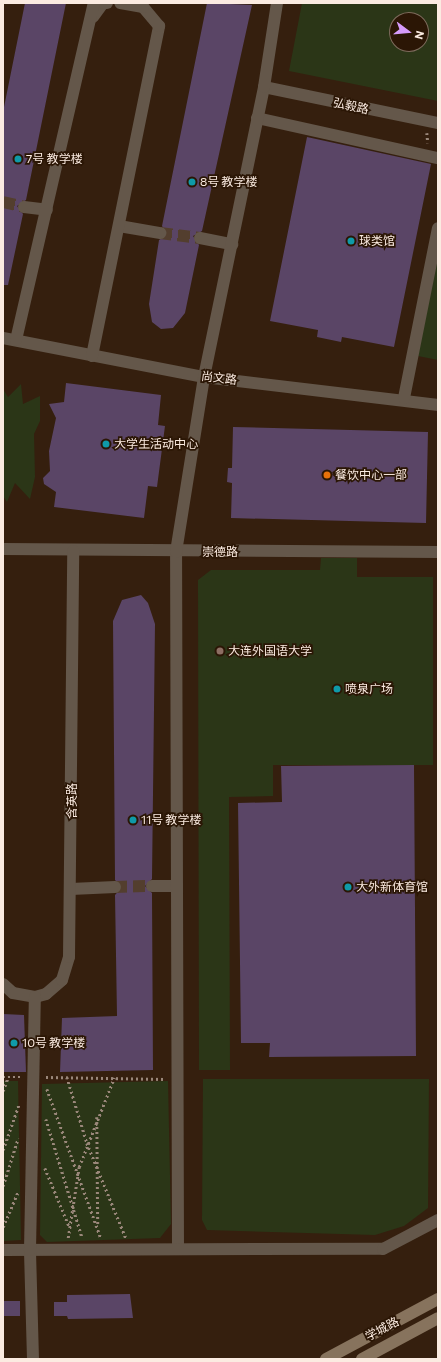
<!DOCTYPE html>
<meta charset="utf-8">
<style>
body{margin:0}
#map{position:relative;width:441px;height:1362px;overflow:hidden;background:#351f0e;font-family:Commissioner,"Noto Sans SC",sans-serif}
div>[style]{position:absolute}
.green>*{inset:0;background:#2b3617}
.building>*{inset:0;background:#5a4566}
.street-tunnel>*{height:12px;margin-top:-6px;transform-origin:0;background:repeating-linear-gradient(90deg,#533e2e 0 12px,transparent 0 18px)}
.path>*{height:2.5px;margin-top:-1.25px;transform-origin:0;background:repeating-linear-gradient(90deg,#9a877a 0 2px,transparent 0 5px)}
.street>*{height:12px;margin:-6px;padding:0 6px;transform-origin:6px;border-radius:6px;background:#64574a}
.secondary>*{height:12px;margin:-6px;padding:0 6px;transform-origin:6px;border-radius:6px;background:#87735d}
.dots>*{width:11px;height:11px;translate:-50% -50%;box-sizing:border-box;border:2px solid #2b1605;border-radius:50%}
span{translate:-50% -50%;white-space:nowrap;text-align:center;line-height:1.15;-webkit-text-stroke:3.5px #2b1605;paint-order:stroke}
.street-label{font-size:12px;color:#fbebe1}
.poi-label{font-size:12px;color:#fbebe1}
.left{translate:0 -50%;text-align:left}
.frame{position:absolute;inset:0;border:4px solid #fbebe1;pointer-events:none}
.north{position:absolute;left:389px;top:12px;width:40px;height:40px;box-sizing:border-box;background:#2b1605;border:1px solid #7e6b5d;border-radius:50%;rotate:106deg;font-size:11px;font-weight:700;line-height:16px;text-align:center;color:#fbebe1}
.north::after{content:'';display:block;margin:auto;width:14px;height:18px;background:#d69bfa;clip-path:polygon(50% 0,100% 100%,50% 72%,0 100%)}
</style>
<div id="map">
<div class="green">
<div style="clip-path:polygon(evenodd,302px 3px,438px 3px,438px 101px,289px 71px,302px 3px,397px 20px,421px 20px,421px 44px,397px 44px,397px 20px)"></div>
<div style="clip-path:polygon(438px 254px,438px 360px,418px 356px)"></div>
<div style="clip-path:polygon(21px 384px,23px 404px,40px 396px,40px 421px,34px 434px,35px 477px,30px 499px,15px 483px,7px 502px,3px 496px,3px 389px,8px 397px)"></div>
<div style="clip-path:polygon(321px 558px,357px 558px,357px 577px,433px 577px,433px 765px,273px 765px,273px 796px,229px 797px,230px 1070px,199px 1070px,198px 580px,211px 570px,320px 570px)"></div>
<div style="clip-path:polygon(203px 1079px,429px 1079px,428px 1208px,404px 1226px,375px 1235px,207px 1230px,202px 1220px)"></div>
<div style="clip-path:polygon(3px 1081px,18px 1081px,21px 1240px,3px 1241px)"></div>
<div style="clip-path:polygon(168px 1081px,171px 1224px,160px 1238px,47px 1242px,40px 1235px,42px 1084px)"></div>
</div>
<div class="building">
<div style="clip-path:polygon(25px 3px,66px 3px,26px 200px,17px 206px,23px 214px,8px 285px,3px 285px,3px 112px)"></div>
<div style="clip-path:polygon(207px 3px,252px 5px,202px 231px,193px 236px,199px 245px,185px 313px,173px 328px,161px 329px,152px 322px,149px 304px,159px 240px,167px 235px,162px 226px)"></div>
<div style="clip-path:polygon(307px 137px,431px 164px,394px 347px,342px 337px,341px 342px,317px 337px,318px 330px,270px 321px)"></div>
<div style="clip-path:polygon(66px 383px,161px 395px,158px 425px,165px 426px,157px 487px,148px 486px,144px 518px,54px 507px,56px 492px,44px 484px,43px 478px,50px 471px,49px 451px,56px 418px,49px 404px,64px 402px)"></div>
<div style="clip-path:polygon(233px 427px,428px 432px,426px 523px,231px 518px,232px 483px,227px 482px,228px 468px,232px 468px)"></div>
<div style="clip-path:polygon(141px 595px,148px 603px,155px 624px,152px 879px,145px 886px,152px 893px,153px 1070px,60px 1072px,62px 1018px,117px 1016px,115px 895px,122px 887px,115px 880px,113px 621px,122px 600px)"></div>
<div style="clip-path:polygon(414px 765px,416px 1056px,269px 1057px,270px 1043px,241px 1043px,238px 803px,282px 802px,281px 766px)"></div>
<div style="clip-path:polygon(3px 1014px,24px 1015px,26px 1072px,3px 1072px)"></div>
<div style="clip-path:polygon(130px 1294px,133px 1318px,68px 1319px,67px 1316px,54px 1316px,54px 1302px,67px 1302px,67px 1295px)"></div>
<div style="clip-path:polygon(3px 1301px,20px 1301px,20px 1316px,3px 1316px)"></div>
</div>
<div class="street-tunnel">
<div style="left:3px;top:202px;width:22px;rotate:13deg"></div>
<div style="left:160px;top:233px;width:40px;rotate:7.1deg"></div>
<div style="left:115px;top:887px;width:37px;rotate:-2deg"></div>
</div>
<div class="path">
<div style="left:427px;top:133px;width:10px;rotate:84deg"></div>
<div style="left:3px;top:1077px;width:18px"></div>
<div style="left:46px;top:1077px;width:119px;rotate:1deg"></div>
<div style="left:67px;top:1077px;width:69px;rotate:73.1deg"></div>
<div style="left:87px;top:1143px;width:103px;rotate:67.7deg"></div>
<div style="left:47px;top:1089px;width:158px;rotate:70.1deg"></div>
<div style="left:3px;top:1091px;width:15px;rotate:-70deg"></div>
<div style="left:97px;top:1117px;width:109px;rotate:89.5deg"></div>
<div style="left:46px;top:1119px;width:123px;rotate:73deg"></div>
<div style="left:3px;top:1150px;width:49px;rotate:-70.8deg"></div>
<div style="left:45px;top:1168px;width:63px;rotate:67.5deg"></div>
<div style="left:3px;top:1186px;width:50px;rotate:-72.6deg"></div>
<div style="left:3px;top:1227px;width:38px;rotate:-67deg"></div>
<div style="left:68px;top:1238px;width:72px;rotate:-81.2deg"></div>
<div style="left:79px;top:1167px;width:96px;rotate:-68.5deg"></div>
</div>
<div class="street">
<div style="left:93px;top:17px;width:17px;rotate:-54deg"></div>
<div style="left:103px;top:3px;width:4px"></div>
<div style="left:264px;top:87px;width:178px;rotate:11.7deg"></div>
<div style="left:257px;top:118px;width:185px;rotate:12.5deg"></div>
<div style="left:24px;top:207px;width:23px;rotate:7deg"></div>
<div style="left:119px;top:226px;width:42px;rotate:9.7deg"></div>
<div style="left:200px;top:238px;width:33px;rotate:11deg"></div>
<div style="left:3px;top:338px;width:205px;rotate:11deg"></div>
<div style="left:204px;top:377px;width:236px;rotate:6.8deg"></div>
<div style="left:16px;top:340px;width:346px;rotate:-77deg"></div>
<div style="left:92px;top:356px;width:337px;rotate:-78.5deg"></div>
<div style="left:159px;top:26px;width:25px;rotate:-130deg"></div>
<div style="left:143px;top:7px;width:23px;rotate:-170deg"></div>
<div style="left:404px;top:398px;width:173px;rotate:-78.7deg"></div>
<div style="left:3px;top:549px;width:435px;rotate:0.4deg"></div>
<div style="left:152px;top:886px;width:25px"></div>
<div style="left:71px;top:889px;width:44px;rotate:-2.6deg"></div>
<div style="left:3px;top:984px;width:13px;rotate:42deg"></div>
<div style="left:13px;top:993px;width:22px;rotate:10deg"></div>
<div style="left:35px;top:997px;width:11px;rotate:-15deg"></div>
<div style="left:46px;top:994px;width:21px;rotate:-41deg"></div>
<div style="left:62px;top:980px;width:24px;rotate:-73deg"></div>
<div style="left:69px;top:957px;width:406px;rotate:-89.4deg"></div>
<div style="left:178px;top:1247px;width:695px;rotate:-90.16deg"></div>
<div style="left:176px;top:552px;width:177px;rotate:-80.9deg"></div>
<div style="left:204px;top:377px;width:296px;rotate:-78.3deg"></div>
<div style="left:264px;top:87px;width:85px;rotate:-81.2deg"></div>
<div style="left:3px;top:1250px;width:380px;rotate:-0.2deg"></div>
<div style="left:383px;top:1249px;width:62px;rotate:-27.8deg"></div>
<div style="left:33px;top:1359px;width:109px;rotate:-91.6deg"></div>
<div style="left:30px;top:1250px;width:253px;rotate:-88.9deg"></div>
</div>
<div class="secondary">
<div style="left:326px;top:1359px;width:127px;rotate:-28.2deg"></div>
<div style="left:362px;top:1359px;width:86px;rotate:-28.3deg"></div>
</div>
<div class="dots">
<div style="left:18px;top:159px;background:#0f9aa8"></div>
<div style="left:192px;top:182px;background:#0f9aa8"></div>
<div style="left:351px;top:241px;background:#0f9aa8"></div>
<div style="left:106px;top:444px;background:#0f9aa8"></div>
<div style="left:327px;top:475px;background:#e8710a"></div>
<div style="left:220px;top:651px;background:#8d6e63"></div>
<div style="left:337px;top:689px;background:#0f9aa8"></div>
<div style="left:133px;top:820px;background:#0f9aa8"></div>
<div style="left:348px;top:887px;background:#0f9aa8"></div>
<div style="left:14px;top:1043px;background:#0f9aa8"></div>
</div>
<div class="street-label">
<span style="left:351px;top:106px;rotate:12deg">弘毅路</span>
<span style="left:219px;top:378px;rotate:7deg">尚文路</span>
<span style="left:220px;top:552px">崇德路</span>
<span style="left:72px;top:801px;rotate:-90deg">含英路</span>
<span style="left:382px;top:1329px;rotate:-28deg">学城路</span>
</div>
<div class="poi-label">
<span class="left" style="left:26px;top:159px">7号 教学楼</span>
<span class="left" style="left:200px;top:182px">8号 教学楼</span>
<span class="left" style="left:359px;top:241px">球类馆</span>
<span class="left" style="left:114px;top:444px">大学生活动中心</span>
<span class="left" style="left:335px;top:475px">餐饮中心一部</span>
<span class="left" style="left:228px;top:651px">大连外国语大学</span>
<span class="left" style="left:345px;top:689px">喷泉广场</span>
<span class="left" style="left:141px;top:820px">11号 教学楼</span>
<span class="left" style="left:356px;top:887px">大外新体育馆</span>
<span class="left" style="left:22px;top:1043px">10号 教学楼</span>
</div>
<div class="frame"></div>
<div class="north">N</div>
</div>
